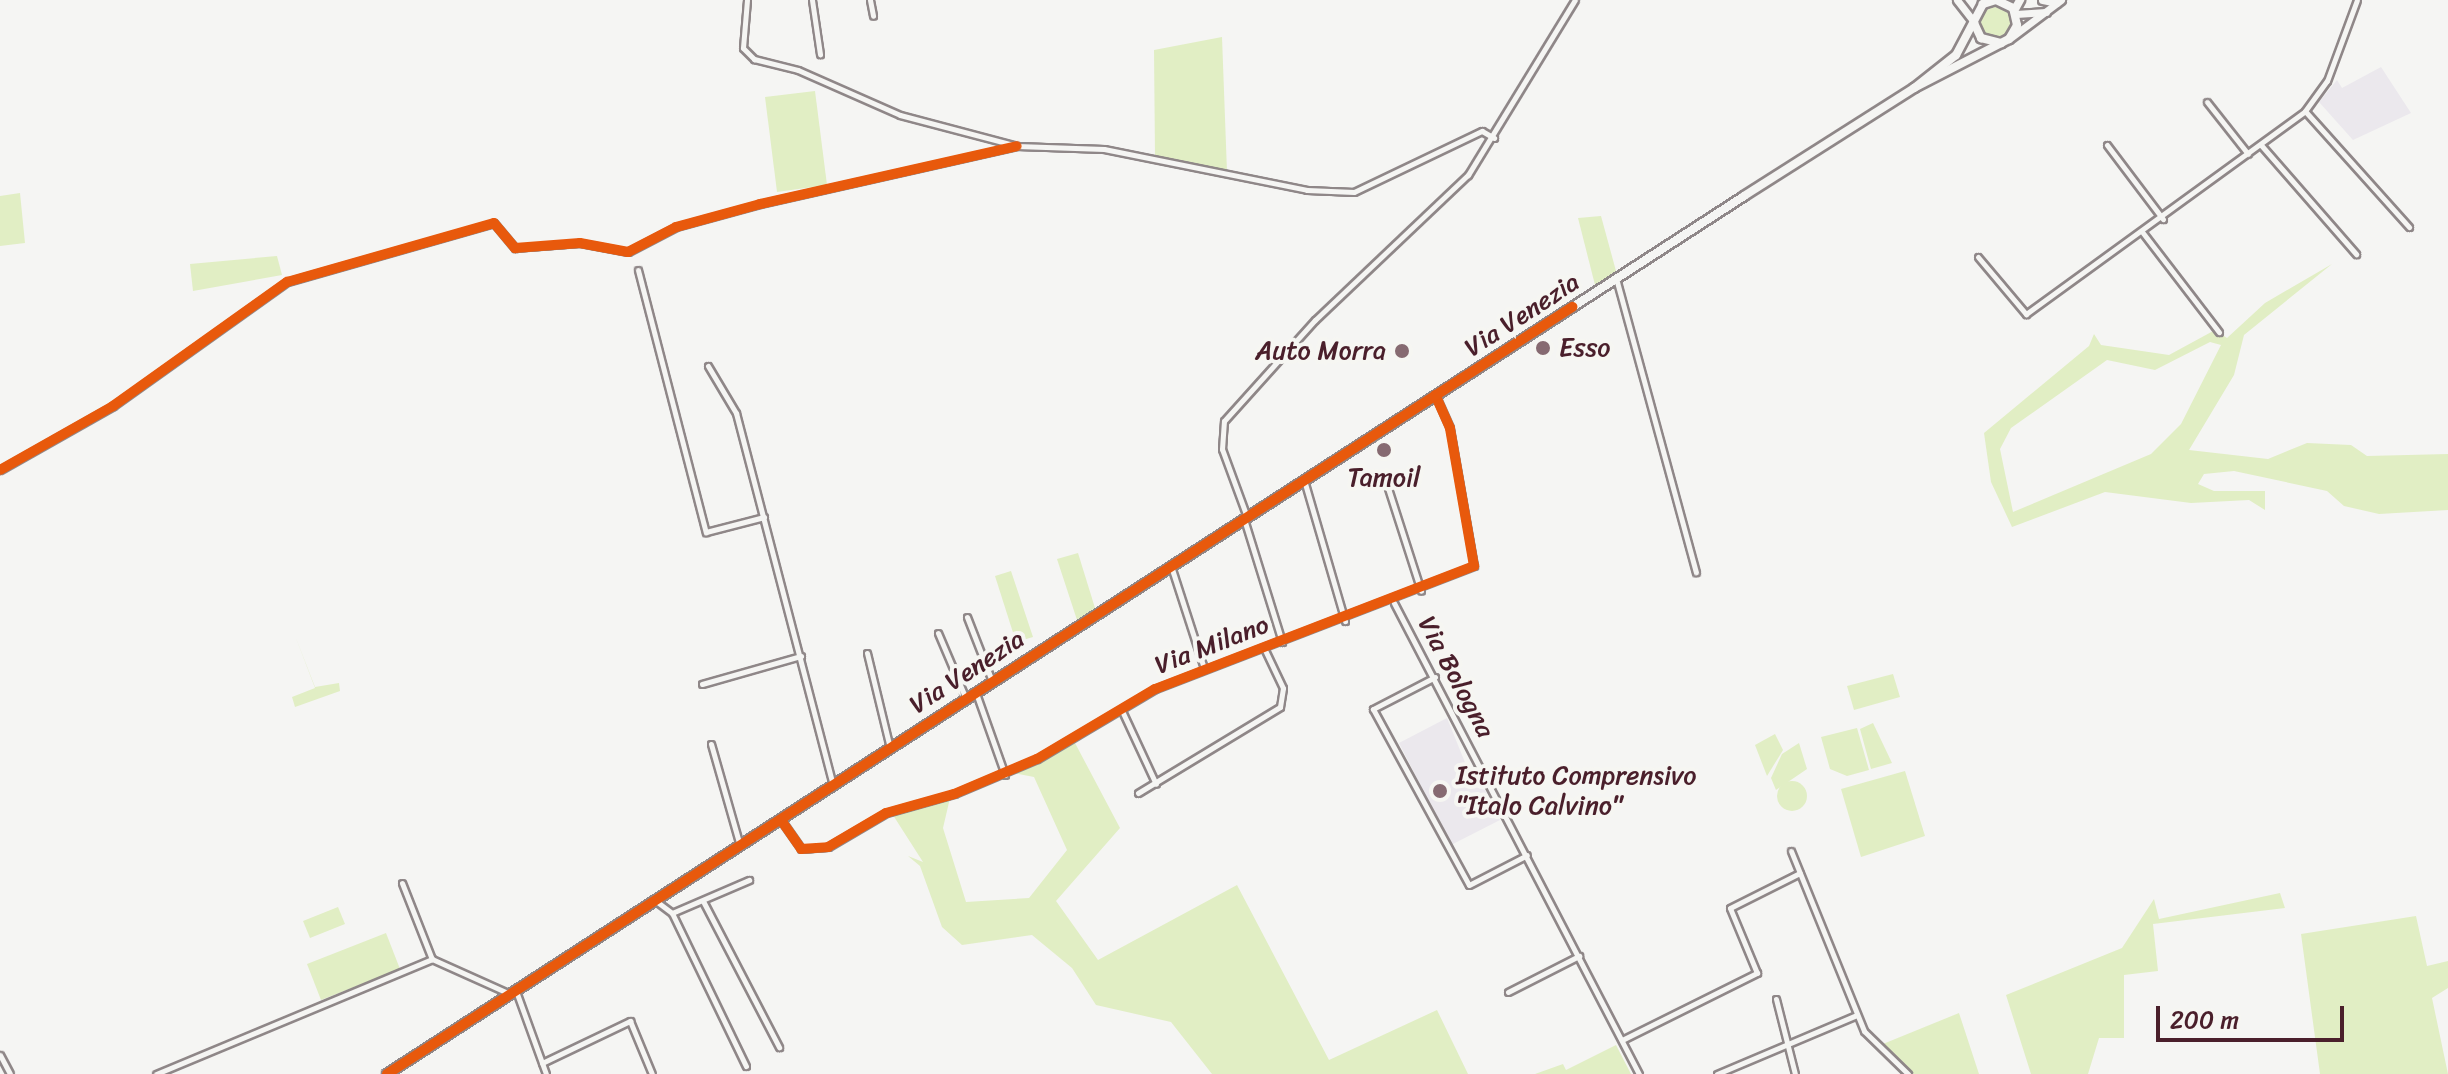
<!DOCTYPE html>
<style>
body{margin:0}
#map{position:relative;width:2448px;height:1074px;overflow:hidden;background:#f5f5f3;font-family:Sriracha,sans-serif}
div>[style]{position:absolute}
.built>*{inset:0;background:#ebe8ed}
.green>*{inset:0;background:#e1eec4}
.round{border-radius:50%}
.roads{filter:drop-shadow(2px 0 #8f8788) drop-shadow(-2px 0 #8f8788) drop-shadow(0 2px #8f8788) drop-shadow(0 -2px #8f8788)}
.minor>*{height:5px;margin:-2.5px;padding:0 2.5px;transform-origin:2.5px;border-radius:2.5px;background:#f5f5f3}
.tertiary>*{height:7px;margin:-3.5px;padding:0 3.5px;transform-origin:3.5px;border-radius:3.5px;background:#f5f5f3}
.secondary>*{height:8px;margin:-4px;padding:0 4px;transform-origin:4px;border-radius:4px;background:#f5f5f3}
.cycleway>*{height:10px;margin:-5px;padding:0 5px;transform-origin:5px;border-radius:5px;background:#e8590c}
.dots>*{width:22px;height:22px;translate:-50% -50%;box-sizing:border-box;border:4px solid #f6f6f2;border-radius:50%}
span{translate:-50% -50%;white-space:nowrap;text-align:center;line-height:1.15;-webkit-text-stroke:8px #f6f6f2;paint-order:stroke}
.street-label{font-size:26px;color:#4a1f2b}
.poi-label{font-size:26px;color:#4a1f2b}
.left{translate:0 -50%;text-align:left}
.right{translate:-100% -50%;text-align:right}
.scale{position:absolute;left:2156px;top:1006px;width:188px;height:36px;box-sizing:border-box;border:4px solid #4a1f2b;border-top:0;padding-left:10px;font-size:24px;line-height:28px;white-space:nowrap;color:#4a1f2b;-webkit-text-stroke:6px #f6f6f2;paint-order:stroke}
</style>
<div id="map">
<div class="built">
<div style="clip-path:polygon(2381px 67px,2411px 113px,2353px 140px,2319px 102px,2337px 80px,2342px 88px)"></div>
<div style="clip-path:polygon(1447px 718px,1475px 787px,1485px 790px,1500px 820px,1451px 845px,1399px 743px)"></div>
</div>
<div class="green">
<div class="round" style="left:1981px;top:7px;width:30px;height:30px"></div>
<div style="clip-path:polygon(1222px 37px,1227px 172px,1155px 157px,1154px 50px)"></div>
<div style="clip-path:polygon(815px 91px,827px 185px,777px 192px,765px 97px)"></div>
<div style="clip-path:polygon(20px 193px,25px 243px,0 246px,0 196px)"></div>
<div style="clip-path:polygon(1601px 216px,1616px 271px,1595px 285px,1578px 218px)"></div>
<div style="clip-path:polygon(277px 256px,282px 275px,193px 291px,190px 264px)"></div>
<div style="clip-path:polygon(evenodd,2332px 264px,2244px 335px,2234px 375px,2189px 450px,2268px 459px,2307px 443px,2351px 445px,2367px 456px,2448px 454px,2448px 510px,2379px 514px,2344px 506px,2327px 491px,2234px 471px,2204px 474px,2198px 484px,2214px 491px,2265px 491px,2265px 510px,2249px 500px,2191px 503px,2105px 492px,2012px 527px,1991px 482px,1984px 433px,2089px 346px,2094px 334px,2101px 345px,2169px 355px,2215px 330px,2227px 338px,2265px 303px,2332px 264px,2210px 342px,2221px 345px,2181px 424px,2151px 454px,2013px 512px,2000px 449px,2011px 428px,2107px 360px,2155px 370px,2210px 342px)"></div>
<div style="clip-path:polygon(1078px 553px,1095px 608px,1077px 620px,1057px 559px)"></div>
<div style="clip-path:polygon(1011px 571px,1033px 637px,1016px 642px,995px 576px)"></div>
<div style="clip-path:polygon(294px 633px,315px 687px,339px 683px,340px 691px,295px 707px,292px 697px,315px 688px)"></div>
<div style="clip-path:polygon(1893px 674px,1900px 697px,1854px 710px,1847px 686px)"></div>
<div style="clip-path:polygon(1873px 723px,1892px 763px,1871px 769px,1860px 729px)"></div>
<div style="clip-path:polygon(1857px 728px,1869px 770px,1847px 776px,1830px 769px,1821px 737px)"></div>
<div style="clip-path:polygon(1775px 734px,1783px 750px,1767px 776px,1755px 745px)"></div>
<div style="clip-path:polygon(1075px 743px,1120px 828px,1056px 901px,1098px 960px,1237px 885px,1329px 1060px,1437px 1010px,1468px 1074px,1212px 1074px,1171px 1022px,1096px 1005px,1072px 968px,1032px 935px,962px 945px,942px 927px,920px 866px,908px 856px,923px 862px,891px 812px,950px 798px,943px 828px,966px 902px,1029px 898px,1067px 850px,1034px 777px,1014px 773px)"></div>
<div style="clip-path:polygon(1799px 743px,1807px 769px,1776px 790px,1771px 778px,1782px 754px)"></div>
<div style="clip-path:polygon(1905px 771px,1925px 836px,1861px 857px,1841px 789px)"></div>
<div class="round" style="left:1777px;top:781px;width:30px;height:30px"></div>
<div style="clip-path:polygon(2280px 893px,2285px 908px,2153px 924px,2158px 971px,2124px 975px,2124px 1038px,2099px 1038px,2088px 1074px,2031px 1074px,2006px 995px,2122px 948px,2154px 899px,2159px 919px)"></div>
<div style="clip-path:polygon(338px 907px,345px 924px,310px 938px,303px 921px)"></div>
<div style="clip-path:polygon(2416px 916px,2427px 966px,2448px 961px,2448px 988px,2432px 998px,2448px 1074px,2320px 1074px,2301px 934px)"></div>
<div style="clip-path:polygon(386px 933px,400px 969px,321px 1000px,307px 964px)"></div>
<div style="clip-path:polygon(1959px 1013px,1979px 1074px,1912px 1074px,1878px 1046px)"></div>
<div style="clip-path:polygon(1616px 1045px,1631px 1074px,1535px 1074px,1563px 1064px,1566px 1070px)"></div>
</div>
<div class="roads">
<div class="minor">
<div style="left:747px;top:0;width:48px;rotate:94.8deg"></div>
<div style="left:743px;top:48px;width:16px;rotate:45deg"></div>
<div style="left:754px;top:59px;width:45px;rotate:14deg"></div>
<div style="left:798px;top:70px;width:111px;rotate:23.8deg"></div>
<div style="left:900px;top:115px;width:121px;rotate:14.8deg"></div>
<div style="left:1017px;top:146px;width:87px;rotate:2deg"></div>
<div style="left:1104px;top:149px;width:207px;rotate:11.4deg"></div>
<div style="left:1307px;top:190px;width:47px;rotate:2.4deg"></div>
<div style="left:1354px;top:192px;width:142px;rotate:-25.5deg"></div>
<div style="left:1482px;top:131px;width:14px;rotate:30deg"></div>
<div style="left:812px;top:0;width:55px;rotate:81.6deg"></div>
<div style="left:870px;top:0;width:16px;rotate:79deg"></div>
<div style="left:2207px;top:102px;width:66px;rotate:51.7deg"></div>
<div style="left:2305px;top:111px;width:156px;rotate:48.1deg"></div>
<div style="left:2107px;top:145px;width:93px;rotate:52.9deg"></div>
<div style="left:2261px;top:145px;width:145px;rotate:48.9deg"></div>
<div style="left:2143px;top:233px;width:125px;rotate:52.5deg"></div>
<div style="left:1978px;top:257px;width:75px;rotate:49.9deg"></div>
<div style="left:2026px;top:314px;width:345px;rotate:-36deg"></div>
<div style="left:2305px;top:111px;width:37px;rotate:-54deg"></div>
<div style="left:2327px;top:81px;width:86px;rotate:-69.7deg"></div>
<div style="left:638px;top:270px;width:271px;rotate:75.5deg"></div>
<div style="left:706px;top:532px;width:60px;rotate:-14.5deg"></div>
<div style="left:1616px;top:278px;width:305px;rotate:74.8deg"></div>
<div style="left:708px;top:366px;width:55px;rotate:59.2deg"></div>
<div style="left:736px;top:413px;width:384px;rotate:75.4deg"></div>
<div style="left:0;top:470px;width:130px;rotate:-29.5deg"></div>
<div style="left:113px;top:406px;width:214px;rotate:-35.5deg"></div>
<div style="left:287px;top:282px;width:215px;rotate:-15.9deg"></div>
<div style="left:494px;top:223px;width:33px;rotate:50deg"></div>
<div style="left:515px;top:248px;width:65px;rotate:-4.4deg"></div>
<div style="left:580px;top:243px;width:49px;rotate:10.6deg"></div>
<div style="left:628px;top:252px;width:54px;rotate:-27.5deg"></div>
<div style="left:676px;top:227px;width:87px;rotate:-15.3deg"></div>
<div style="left:760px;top:204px;width:263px;rotate:-12.7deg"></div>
<div style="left:1304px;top:480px;width:147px;rotate:73.8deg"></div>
<div style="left:1387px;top:485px;width:111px;rotate:72.2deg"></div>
<div style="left:1247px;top:517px;width:72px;rotate:-110.2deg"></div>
<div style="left:1222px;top:449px;width:28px;rotate:-86deg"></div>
<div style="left:1224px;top:421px;width:136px;rotate:-48deg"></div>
<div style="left:1315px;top:320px;width:211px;rotate:-43.5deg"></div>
<div style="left:1468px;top:175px;width:205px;rotate:-58.6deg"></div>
<div style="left:1244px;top:519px;width:129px;rotate:72.8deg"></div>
<div style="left:1171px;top:566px;width:107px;rotate:72.1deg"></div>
<div style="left:1394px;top:603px;width:531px;rotate:62.52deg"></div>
<div style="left:967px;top:617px;width:69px;rotate:68.7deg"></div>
<div style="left:938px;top:633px;width:72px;rotate:67deg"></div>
<div style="left:867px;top:653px;width:98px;rotate:76.4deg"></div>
<div style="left:1435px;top:677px;width:70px;rotate:152.7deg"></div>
<div style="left:1373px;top:709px;width:200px;rotate:61.4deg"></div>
<div style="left:1469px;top:885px;width:65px;rotate:-27.3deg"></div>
<div style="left:702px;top:684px;width:103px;rotate:-15.8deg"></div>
<div style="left:976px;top:693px;width:87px;rotate:70.5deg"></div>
<div style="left:1123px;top:713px;width:78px;rotate:65.1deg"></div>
<div style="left:711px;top:744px;width:106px;rotate:74.1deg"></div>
<div style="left:1138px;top:793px;width:166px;rotate:-31.2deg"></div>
<div style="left:1280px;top:707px;width:19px;rotate:-81deg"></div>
<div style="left:1283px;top:688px;width:44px;rotate:-115.4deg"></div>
<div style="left:781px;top:820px;width:35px;rotate:55deg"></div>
<div style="left:801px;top:849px;width:27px;rotate:-4deg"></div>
<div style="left:828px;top:847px;width:67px;rotate:-30.4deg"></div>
<div style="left:886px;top:813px;width:71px;rotate:-15.6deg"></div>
<div style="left:954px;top:794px;width:90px;rotate:-22.9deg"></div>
<div style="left:1037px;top:759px;width:137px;rotate:-30.7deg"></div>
<div style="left:1155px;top:689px;width:342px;rotate:-21.1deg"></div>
<div style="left:1474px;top:566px;width:140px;rotate:-99.9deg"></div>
<div style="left:1450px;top:428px;width:35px;rotate:-114deg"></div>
<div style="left:1791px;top:851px;width:194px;rotate:67.9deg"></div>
<div style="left:1864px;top:1031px;width:62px;rotate:44.3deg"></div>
<div style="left:402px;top:883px;width:82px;rotate:68.5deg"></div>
<div style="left:432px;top:959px;width:85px;rotate:24.2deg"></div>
<div style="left:656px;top:901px;width:20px;rotate:37deg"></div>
<div style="left:672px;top:913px;width:84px;rotate:-23.2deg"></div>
<div style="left:703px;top:901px;width:165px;rotate:62.5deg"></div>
<div style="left:672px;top:913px;width:170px;rotate:64.2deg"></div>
<div style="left:516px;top:991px;width:88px;rotate:70.1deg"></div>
<div style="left:1508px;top:992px;width:80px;rotate:-26.9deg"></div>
<div style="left:1776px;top:999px;width:77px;rotate:75.8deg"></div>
<div style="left:1622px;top:1040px;width:151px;rotate:-26.4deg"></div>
<div style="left:1757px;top:973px;width:70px;rotate:-112.6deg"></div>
<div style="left:1730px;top:908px;width:78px;rotate:-26.6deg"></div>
<div style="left:0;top:1055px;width:21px;rotate:62deg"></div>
<div style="left:542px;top:1063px;width:98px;rotate:-25.5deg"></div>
<div style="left:630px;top:1021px;width:57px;rotate:67.5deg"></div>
<div style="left:156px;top:1074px;width:299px;rotate:-22.6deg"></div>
<div style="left:1717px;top:1074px;width:152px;rotate:-22.9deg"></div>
</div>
<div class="tertiary">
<div style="left:1957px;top:0;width:28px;rotate:52deg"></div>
<div style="left:2016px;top:14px;width:30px;rotate:-4deg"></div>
<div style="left:2009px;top:39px;width:65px;rotate:-36.9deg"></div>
</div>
<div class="secondary">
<div style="left:2043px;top:0;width:14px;rotate:12deg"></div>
<div style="left:2014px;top:11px;width:13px;rotate:-61deg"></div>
<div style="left:1974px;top:23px;width:17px;rotate:65deg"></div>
<div style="left:1981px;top:38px;width:21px;rotate:14deg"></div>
<div style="left:387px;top:1074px;width:1616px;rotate:-32.9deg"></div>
<div style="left:1744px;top:196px;width:201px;rotate:-32.4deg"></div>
<div style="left:1914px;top:88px;width:107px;rotate:-27.3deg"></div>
<div style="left:2009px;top:39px;width:16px;rotate:-60deg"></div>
<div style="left:2017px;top:25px;width:17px;rotate:-103deg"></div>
<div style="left:2013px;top:8px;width:19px;rotate:-155deg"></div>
<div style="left:1996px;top:0;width:14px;rotate:163deg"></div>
<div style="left:1983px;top:4px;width:58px;rotate:117.9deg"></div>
<div style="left:1956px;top:55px;width:53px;rotate:141.8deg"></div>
</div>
</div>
<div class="cycleway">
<div style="left:0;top:470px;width:130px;rotate:-29.5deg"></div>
<div style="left:113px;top:406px;width:214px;rotate:-35.5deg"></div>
<div style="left:287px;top:282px;width:215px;rotate:-15.9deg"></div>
<div style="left:494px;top:223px;width:33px;rotate:50deg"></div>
<div style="left:515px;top:248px;width:65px;rotate:-4.4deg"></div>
<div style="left:580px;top:243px;width:49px;rotate:10.6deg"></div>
<div style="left:628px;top:252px;width:54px;rotate:-27.5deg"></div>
<div style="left:676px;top:227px;width:87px;rotate:-15.3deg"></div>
<div style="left:760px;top:204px;width:263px;rotate:-12.7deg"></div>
<div style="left:781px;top:820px;width:35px;rotate:55deg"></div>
<div style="left:801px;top:849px;width:27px;rotate:-4deg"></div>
<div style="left:828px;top:847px;width:67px;rotate:-30.4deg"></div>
<div style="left:886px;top:813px;width:71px;rotate:-15.6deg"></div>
<div style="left:954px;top:794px;width:90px;rotate:-22.9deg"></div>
<div style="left:1037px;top:759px;width:137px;rotate:-30.7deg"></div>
<div style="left:1155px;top:689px;width:342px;rotate:-21.1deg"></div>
<div style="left:1474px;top:566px;width:140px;rotate:-99.9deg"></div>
<div style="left:1450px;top:428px;width:36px;rotate:-114deg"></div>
<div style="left:387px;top:1074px;width:1412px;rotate:-32.91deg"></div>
</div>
<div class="dots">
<div style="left:1543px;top:348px;background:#866a71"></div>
<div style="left:1402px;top:351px;background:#866a71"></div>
<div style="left:1384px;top:450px;background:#866a71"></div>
<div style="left:1440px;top:791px;background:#866a71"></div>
</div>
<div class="street-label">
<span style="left:1522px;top:315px;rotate:-33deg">Via Venezia</span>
<span style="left:1212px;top:645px;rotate:-21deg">Via Milano</span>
<span style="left:967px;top:672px;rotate:-33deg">Via Venezia</span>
<span style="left:1456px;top:677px;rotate:62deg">Via Bologna</span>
</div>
<div class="poi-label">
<span class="left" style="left:1559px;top:348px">Esso</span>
<span class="right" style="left:1386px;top:351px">Auto Morra</span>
<span style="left:1384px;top:478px">Tamoil</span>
<span class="left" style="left:1456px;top:791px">Istituto Comprensivo<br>"Italo Calvino"</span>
</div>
<div class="scale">200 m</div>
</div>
